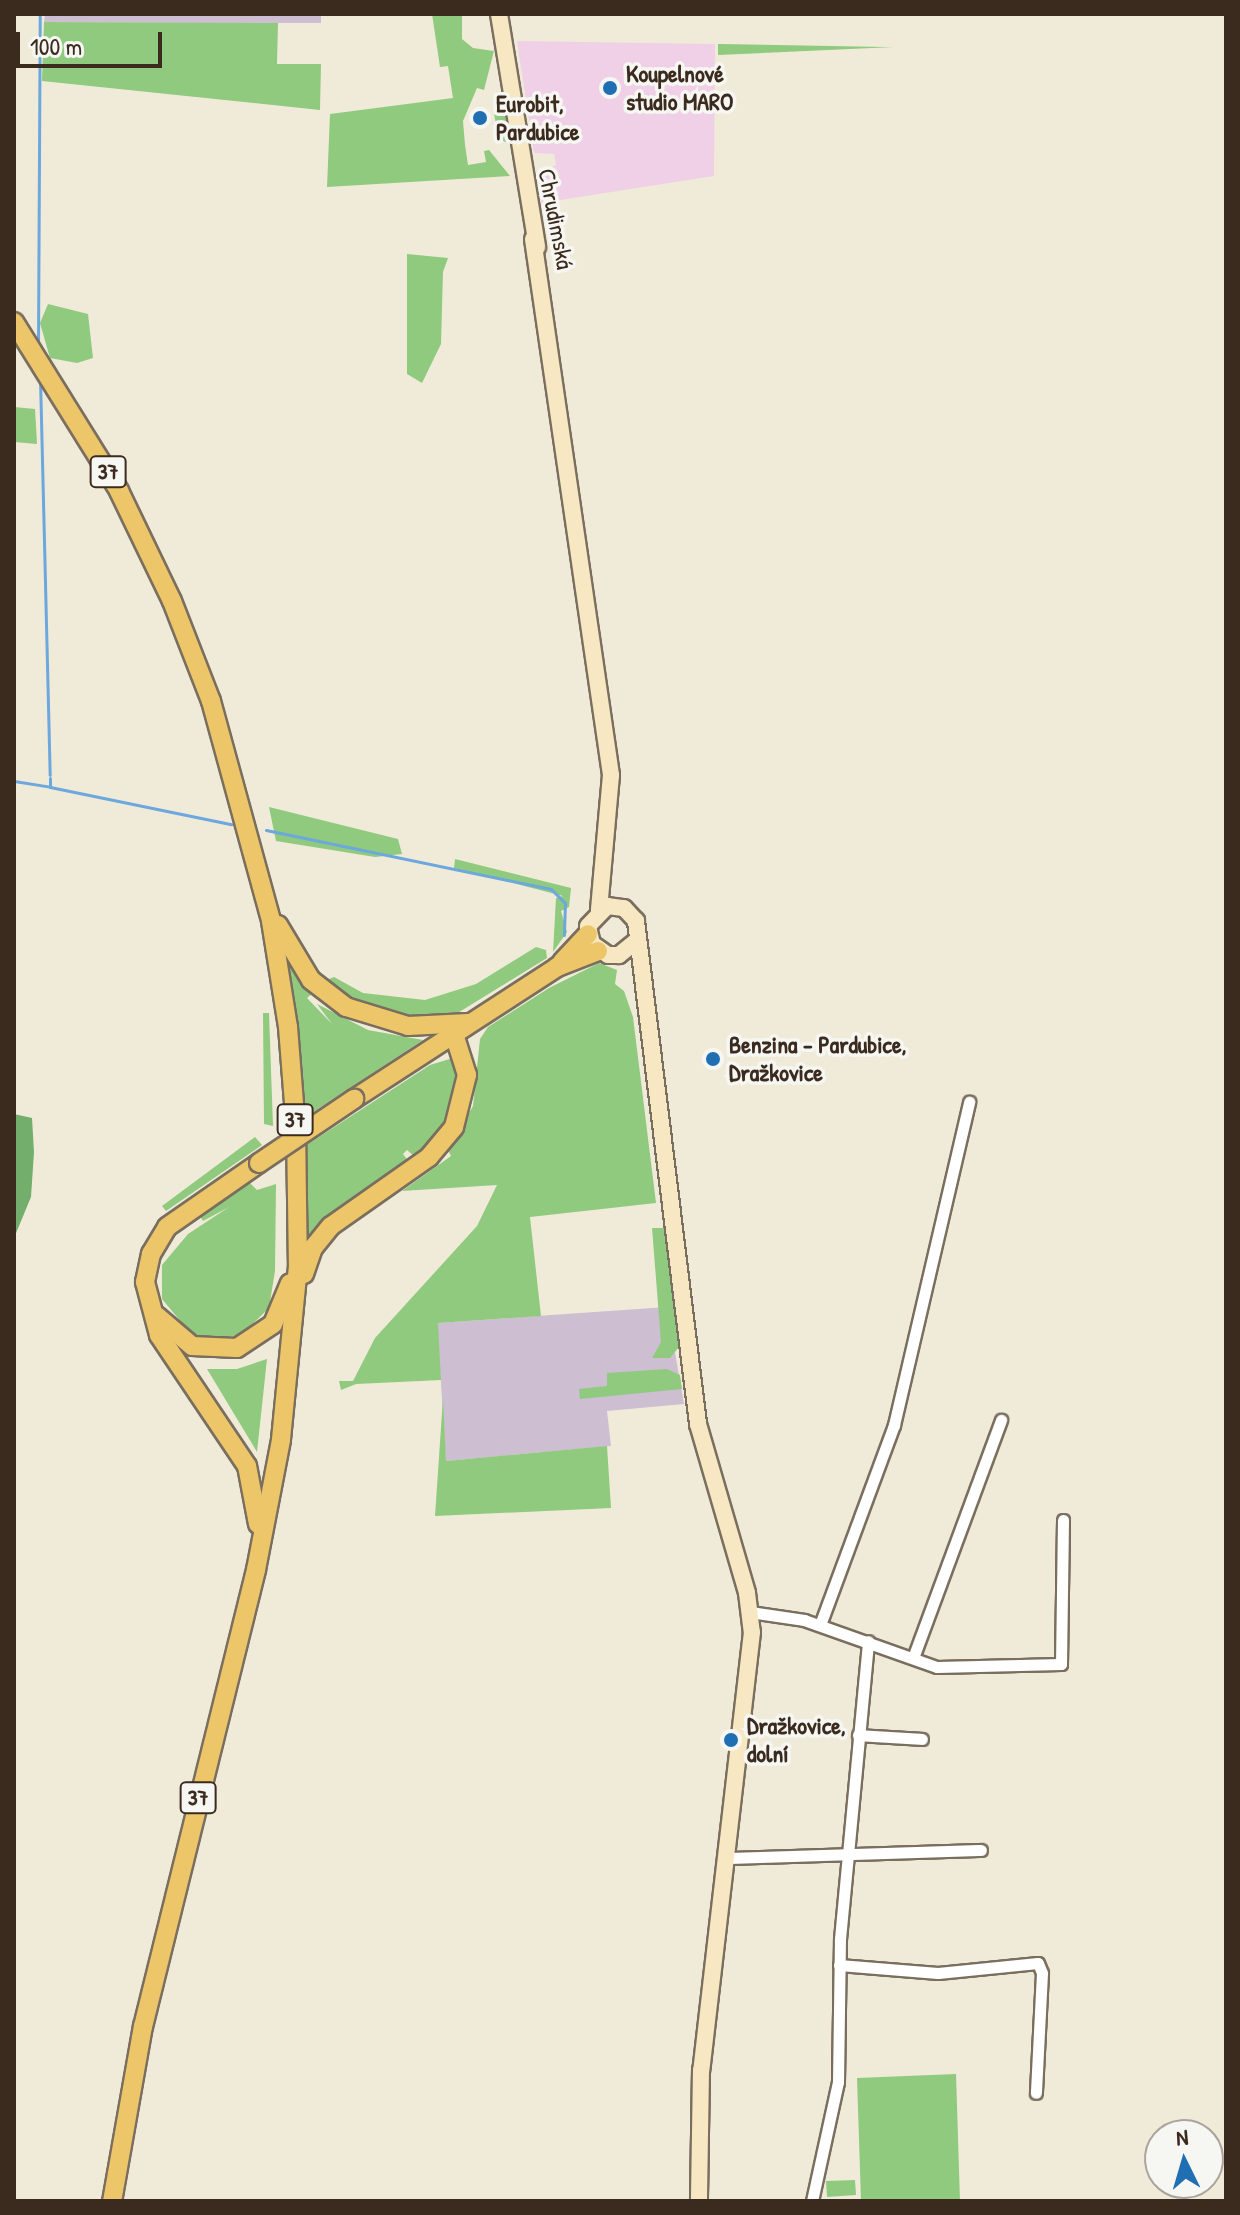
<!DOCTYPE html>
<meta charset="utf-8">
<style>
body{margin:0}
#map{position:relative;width:1240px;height:2215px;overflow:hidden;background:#f0ebd9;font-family:"Patrick Hand",sans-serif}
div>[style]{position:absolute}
.built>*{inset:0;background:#efd0e6}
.industrial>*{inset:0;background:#cdbed2}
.green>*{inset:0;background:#8fca7e}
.forest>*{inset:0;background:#73ae6d}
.stream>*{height:3px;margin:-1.5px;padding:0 1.5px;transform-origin:1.5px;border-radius:1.5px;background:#6ca7dd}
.roads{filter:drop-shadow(2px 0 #7a6e5f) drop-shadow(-2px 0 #7a6e5f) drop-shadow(0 2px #7a6e5f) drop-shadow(0 -2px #7a6e5f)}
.street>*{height:11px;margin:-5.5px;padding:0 5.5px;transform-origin:5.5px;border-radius:5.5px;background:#fff}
.secondary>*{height:16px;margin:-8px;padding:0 8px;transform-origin:8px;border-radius:8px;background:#f7e8c3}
.primary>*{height:18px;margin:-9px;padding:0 9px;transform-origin:9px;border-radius:9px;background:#ecc669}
.bridges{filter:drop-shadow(2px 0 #7a6e5f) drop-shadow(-2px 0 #7a6e5f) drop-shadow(0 2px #7a6e5f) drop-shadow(0 -2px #7a6e5f)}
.primary-bridge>*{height:18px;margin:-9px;padding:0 9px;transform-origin:9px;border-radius:9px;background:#ecc669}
.dots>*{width:22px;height:22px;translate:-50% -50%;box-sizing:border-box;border:4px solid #f6f6f2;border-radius:50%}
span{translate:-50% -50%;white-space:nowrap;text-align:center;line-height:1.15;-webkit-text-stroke:7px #f6f6f2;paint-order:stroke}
.shield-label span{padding:2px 6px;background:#f6f6f2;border:2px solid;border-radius:6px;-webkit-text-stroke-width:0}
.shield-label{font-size:22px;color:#3b2a1e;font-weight:700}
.poi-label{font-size:24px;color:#3b2a1e;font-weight:700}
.left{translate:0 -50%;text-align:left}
.street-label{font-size:24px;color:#3b2a1e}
.frame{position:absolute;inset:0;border:16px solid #3b2a1e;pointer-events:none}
.north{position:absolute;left:1144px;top:2119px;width:80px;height:80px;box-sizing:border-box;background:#f6f6f2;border:2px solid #aba49d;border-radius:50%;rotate:355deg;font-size:22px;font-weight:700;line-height:32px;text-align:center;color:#3b2a1e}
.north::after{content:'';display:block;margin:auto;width:28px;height:36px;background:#1f6fb2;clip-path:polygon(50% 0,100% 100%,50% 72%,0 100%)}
.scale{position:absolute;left:16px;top:32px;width:146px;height:36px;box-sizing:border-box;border:4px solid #3b2a1e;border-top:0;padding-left:10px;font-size:24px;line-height:28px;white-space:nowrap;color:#3b2a1e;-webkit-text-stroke:6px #f6f6f2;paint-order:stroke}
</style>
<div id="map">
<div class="built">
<div style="clip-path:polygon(517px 41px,715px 44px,714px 176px,541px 203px,539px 172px,556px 165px,554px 154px,534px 153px)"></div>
</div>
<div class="industrial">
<div style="clip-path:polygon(45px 14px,321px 14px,321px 23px,185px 23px,44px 22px)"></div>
<div style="clip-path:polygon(667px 1307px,684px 1404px,607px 1411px,611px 1446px,446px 1461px,437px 1323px)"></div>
</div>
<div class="green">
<div style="clip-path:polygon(432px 14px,462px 14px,462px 39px,473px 48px,494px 51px,484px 90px,477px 88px,463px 121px,465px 145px,468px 165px,486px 162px,484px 151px,489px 150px,510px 176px,327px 187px,330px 114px,453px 98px,448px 66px,440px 67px)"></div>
<div style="clip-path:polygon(44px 22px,278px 23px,277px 64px,321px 64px,320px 110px,42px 81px)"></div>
<div style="clip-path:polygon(718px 44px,885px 47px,894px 47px,718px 55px)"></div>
<div style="clip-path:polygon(502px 92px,509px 140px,505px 142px,498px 137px,494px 113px,496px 93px)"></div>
<div style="clip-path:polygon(407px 254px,448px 258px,443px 272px,441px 344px,422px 383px,407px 374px)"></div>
<div style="clip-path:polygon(48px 304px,88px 314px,93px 358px,77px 363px,50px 358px,40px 323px)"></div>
<div style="clip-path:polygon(14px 407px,35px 409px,37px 444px,14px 442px)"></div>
<div style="clip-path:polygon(269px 807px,398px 839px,402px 854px,375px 857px,276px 841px)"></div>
<div style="clip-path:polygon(455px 859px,571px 888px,569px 907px,561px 911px,567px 932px,553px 952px,556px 898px,563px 896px,454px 868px)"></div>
<div style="clip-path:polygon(536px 947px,546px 950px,547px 958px,456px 1014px,426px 1019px,372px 1010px,324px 981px,334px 977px,363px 993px,425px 1000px,476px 984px)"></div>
<div style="clip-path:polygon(287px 963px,313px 993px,307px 998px,332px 1024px,317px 1004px,368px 1030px,423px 1040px,304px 1118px)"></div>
<div style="clip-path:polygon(599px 963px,617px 970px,615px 984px,624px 991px,633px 1017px,656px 1203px,530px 1217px,541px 1316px,438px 1323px,441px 1380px,356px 1384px,341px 1390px,339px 1381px,353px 1381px,375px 1338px,477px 1226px,497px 1185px,402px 1191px,451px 1156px,448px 1150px,473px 1106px,480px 1039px,488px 1027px,549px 988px)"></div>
<div style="clip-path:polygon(263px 1013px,269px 1013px,273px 1126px,264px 1124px)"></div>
<div style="clip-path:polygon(453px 1058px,458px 1085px,447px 1122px,422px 1152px,415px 1157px,407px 1150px,403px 1154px,409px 1162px,307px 1237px,305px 1146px,430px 1065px)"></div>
<div style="clip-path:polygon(255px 1137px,262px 1145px,166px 1211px,162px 1206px)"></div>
<div style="clip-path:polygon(250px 1183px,257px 1190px,276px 1184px,275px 1271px,269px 1308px,243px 1333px,223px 1339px,192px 1335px,162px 1299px,162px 1265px,188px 1234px,229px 1207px,203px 1221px,200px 1216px)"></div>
<div style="clip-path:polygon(652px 1228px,665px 1228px,679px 1347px,670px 1358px,652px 1358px,661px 1342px)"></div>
<div style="clip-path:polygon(267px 1359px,257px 1452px,207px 1369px,237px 1369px)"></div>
<div style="clip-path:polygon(667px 1369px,680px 1375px,682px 1389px,580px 1399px,579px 1389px,607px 1386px,607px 1373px)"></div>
<div style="clip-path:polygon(443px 1398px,446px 1461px,607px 1446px,611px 1508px,435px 1516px)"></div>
<div style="clip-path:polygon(956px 2074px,960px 2201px,861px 2201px,857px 2078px)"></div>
<div style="clip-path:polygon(855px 2180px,856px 2195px,827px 2197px,826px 2181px)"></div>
</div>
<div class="forest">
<div style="clip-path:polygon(14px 1114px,32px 1118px,34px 1152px,31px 1197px,14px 1238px)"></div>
</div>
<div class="stream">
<div style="left:38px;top:346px;width:332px;rotate:-89.7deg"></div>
<div style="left:40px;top:378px;width:397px;rotate:88.6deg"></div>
<div style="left:50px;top:778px;width:9px;rotate:90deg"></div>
<div style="left:50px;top:787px;width:185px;rotate:11.6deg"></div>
<div style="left:14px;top:781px;width:36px;rotate:9deg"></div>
<div style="left:266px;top:830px;width:291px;rotate:11.7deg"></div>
<div style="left:551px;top:889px;width:20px;rotate:45deg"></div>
<div style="left:565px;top:903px;width:32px;rotate:92deg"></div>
</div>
<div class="roads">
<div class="street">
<div style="left:750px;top:1612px;width:55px;rotate:8.4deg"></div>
<div style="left:804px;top:1620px;width:141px;rotate:19.5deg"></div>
<div style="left:937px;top:1667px;width:124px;rotate:-1.4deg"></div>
<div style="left:1061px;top:1664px;width:144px;rotate:-89.2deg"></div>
<div style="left:820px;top:1625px;width:213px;rotate:-69.7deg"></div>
<div style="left:894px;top:1425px;width:332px;rotate:-76.9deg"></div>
<div style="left:913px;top:1658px;width:254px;rotate:-69.7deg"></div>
<div style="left:858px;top:1735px;width:64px;rotate:3.6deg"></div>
<div style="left:727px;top:1858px;width:254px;rotate:-1.8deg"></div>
<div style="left:839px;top:1965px;width:99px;rotate:4.6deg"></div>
<div style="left:938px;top:1973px;width:100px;rotate:-5.7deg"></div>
<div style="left:1038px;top:1963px;width:11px;rotate:68deg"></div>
<div style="left:1042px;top:1973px;width:120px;rotate:92.9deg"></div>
<div style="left:812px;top:2201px;width:122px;rotate:-77.7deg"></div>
<div style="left:838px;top:2082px;width:143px;rotate:-89.2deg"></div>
<div style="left:840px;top:1939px;width:299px;rotate:-84.6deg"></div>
</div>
<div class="secondary">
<div style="left:499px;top:14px;width:236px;rotate:80.7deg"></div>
<div style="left:533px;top:239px;width:542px;rotate:81.72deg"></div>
<div style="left:611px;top:775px;width:136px;rotate:95.1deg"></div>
<div style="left:635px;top:942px;width:21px;rotate:141deg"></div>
<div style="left:619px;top:955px;width:11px;rotate:180deg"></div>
<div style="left:608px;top:955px;width:19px;rotate:-145deg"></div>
<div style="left:592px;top:944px;width:18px;rotate:-103deg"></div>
<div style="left:588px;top:926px;width:28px;rotate:-46deg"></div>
<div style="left:607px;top:906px;width:17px;rotate:7deg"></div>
<div style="left:624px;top:908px;width:18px;rotate:47deg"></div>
<div style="left:636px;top:921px;width:507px;rotate:82.97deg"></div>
<div style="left:698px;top:1424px;width:176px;rotate:73.8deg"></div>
<div style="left:747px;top:1593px;width:39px;rotate:83deg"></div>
<div style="left:752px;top:1632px;width:441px;rotate:96.6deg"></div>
<div style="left:701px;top:2070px;width:131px;rotate:90.9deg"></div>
</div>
<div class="primary">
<div style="left:14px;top:322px;width:199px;rotate:58.1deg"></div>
<div style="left:119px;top:491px;width:122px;rotate:64.3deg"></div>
<div style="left:172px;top:601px;width:107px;rotate:68.7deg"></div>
<div style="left:211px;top:701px;width:228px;rotate:74.7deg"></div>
<div style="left:271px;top:921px;width:107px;rotate:80.9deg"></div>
<div style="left:288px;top:1027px;width:101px;rotate:85.5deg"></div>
<div style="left:296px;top:1128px;width:138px;rotate:89.2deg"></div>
<div style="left:298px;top:1266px;width:175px;rotate:95.6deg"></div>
<div style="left:281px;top:1440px;width:132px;rotate:100.9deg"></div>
<div style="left:256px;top:1570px;width:470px;rotate:103.9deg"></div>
<div style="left:143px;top:2026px;width:178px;rotate:100deg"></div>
<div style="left:278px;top:925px;width:64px;rotate:59deg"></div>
<div style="left:311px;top:980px;width:44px;rotate:37.6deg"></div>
<div style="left:346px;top:1007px;width:65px;rotate:17deg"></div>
<div style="left:408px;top:1026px;width:60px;rotate:-2.9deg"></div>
<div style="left:562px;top:962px;width:38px;rotate:-47deg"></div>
<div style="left:354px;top:1099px;width:242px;rotate:-33deg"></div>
<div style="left:557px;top:967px;width:44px;rotate:-21.3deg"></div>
<div style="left:304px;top:1274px;width:28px;rotate:-71deg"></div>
<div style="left:313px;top:1248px;width:28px;rotate:-51deg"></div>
<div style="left:331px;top:1226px;width:120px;rotate:-35.1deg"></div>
<div style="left:429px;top:1157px;width:39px;rotate:-50deg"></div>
<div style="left:454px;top:1127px;width:54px;rotate:-76deg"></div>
<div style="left:467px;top:1075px;width:43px;rotate:-107.6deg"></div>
<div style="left:157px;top:1316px;width:46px;rotate:40.6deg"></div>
<div style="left:192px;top:1346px;width:45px;rotate:2.5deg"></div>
<div style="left:237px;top:1348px;width:43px;rotate:-33.7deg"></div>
<div style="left:273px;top:1324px;width:44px;rotate:-67.5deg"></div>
<div style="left:258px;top:1524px;width:59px;rotate:-100.7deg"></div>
<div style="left:247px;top:1466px;width:158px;rotate:-123.9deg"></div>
<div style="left:159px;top:1335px;width:55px;rotate:-104.8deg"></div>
<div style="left:145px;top:1282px;width:29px;rotate:-78deg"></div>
<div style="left:151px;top:1254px;width:31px;rotate:-59deg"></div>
<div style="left:167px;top:1227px;width:112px;rotate:-34.8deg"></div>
</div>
</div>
<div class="bridges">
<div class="primary-bridge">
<div style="left:259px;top:1163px;width:115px;rotate:-34deg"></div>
</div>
</div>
<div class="dots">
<div style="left:610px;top:88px;background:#1f6fb2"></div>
<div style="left:480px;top:118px;background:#1f6fb2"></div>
<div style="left:713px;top:1059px;background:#1f6fb2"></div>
<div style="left:731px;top:1740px;background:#1f6fb2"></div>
</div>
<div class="shield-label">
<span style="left:108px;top:472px">37</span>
<span style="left:295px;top:1120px">37</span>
<span style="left:198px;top:1798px">37</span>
</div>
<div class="poi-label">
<span class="left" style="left:626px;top:88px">Koupelnové<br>studio MARO</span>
<span class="left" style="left:496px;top:118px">Eurobit,<br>Pardubice</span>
<span class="left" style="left:729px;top:1059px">Benzina - Pardubice,<br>Dražkovice</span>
<span class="left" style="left:747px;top:1740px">Dražkovice,<br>dolní</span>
</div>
<div class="street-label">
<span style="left:556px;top:219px;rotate:79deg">Chrudimská</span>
</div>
<div class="frame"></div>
<div class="north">N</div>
<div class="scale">100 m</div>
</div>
